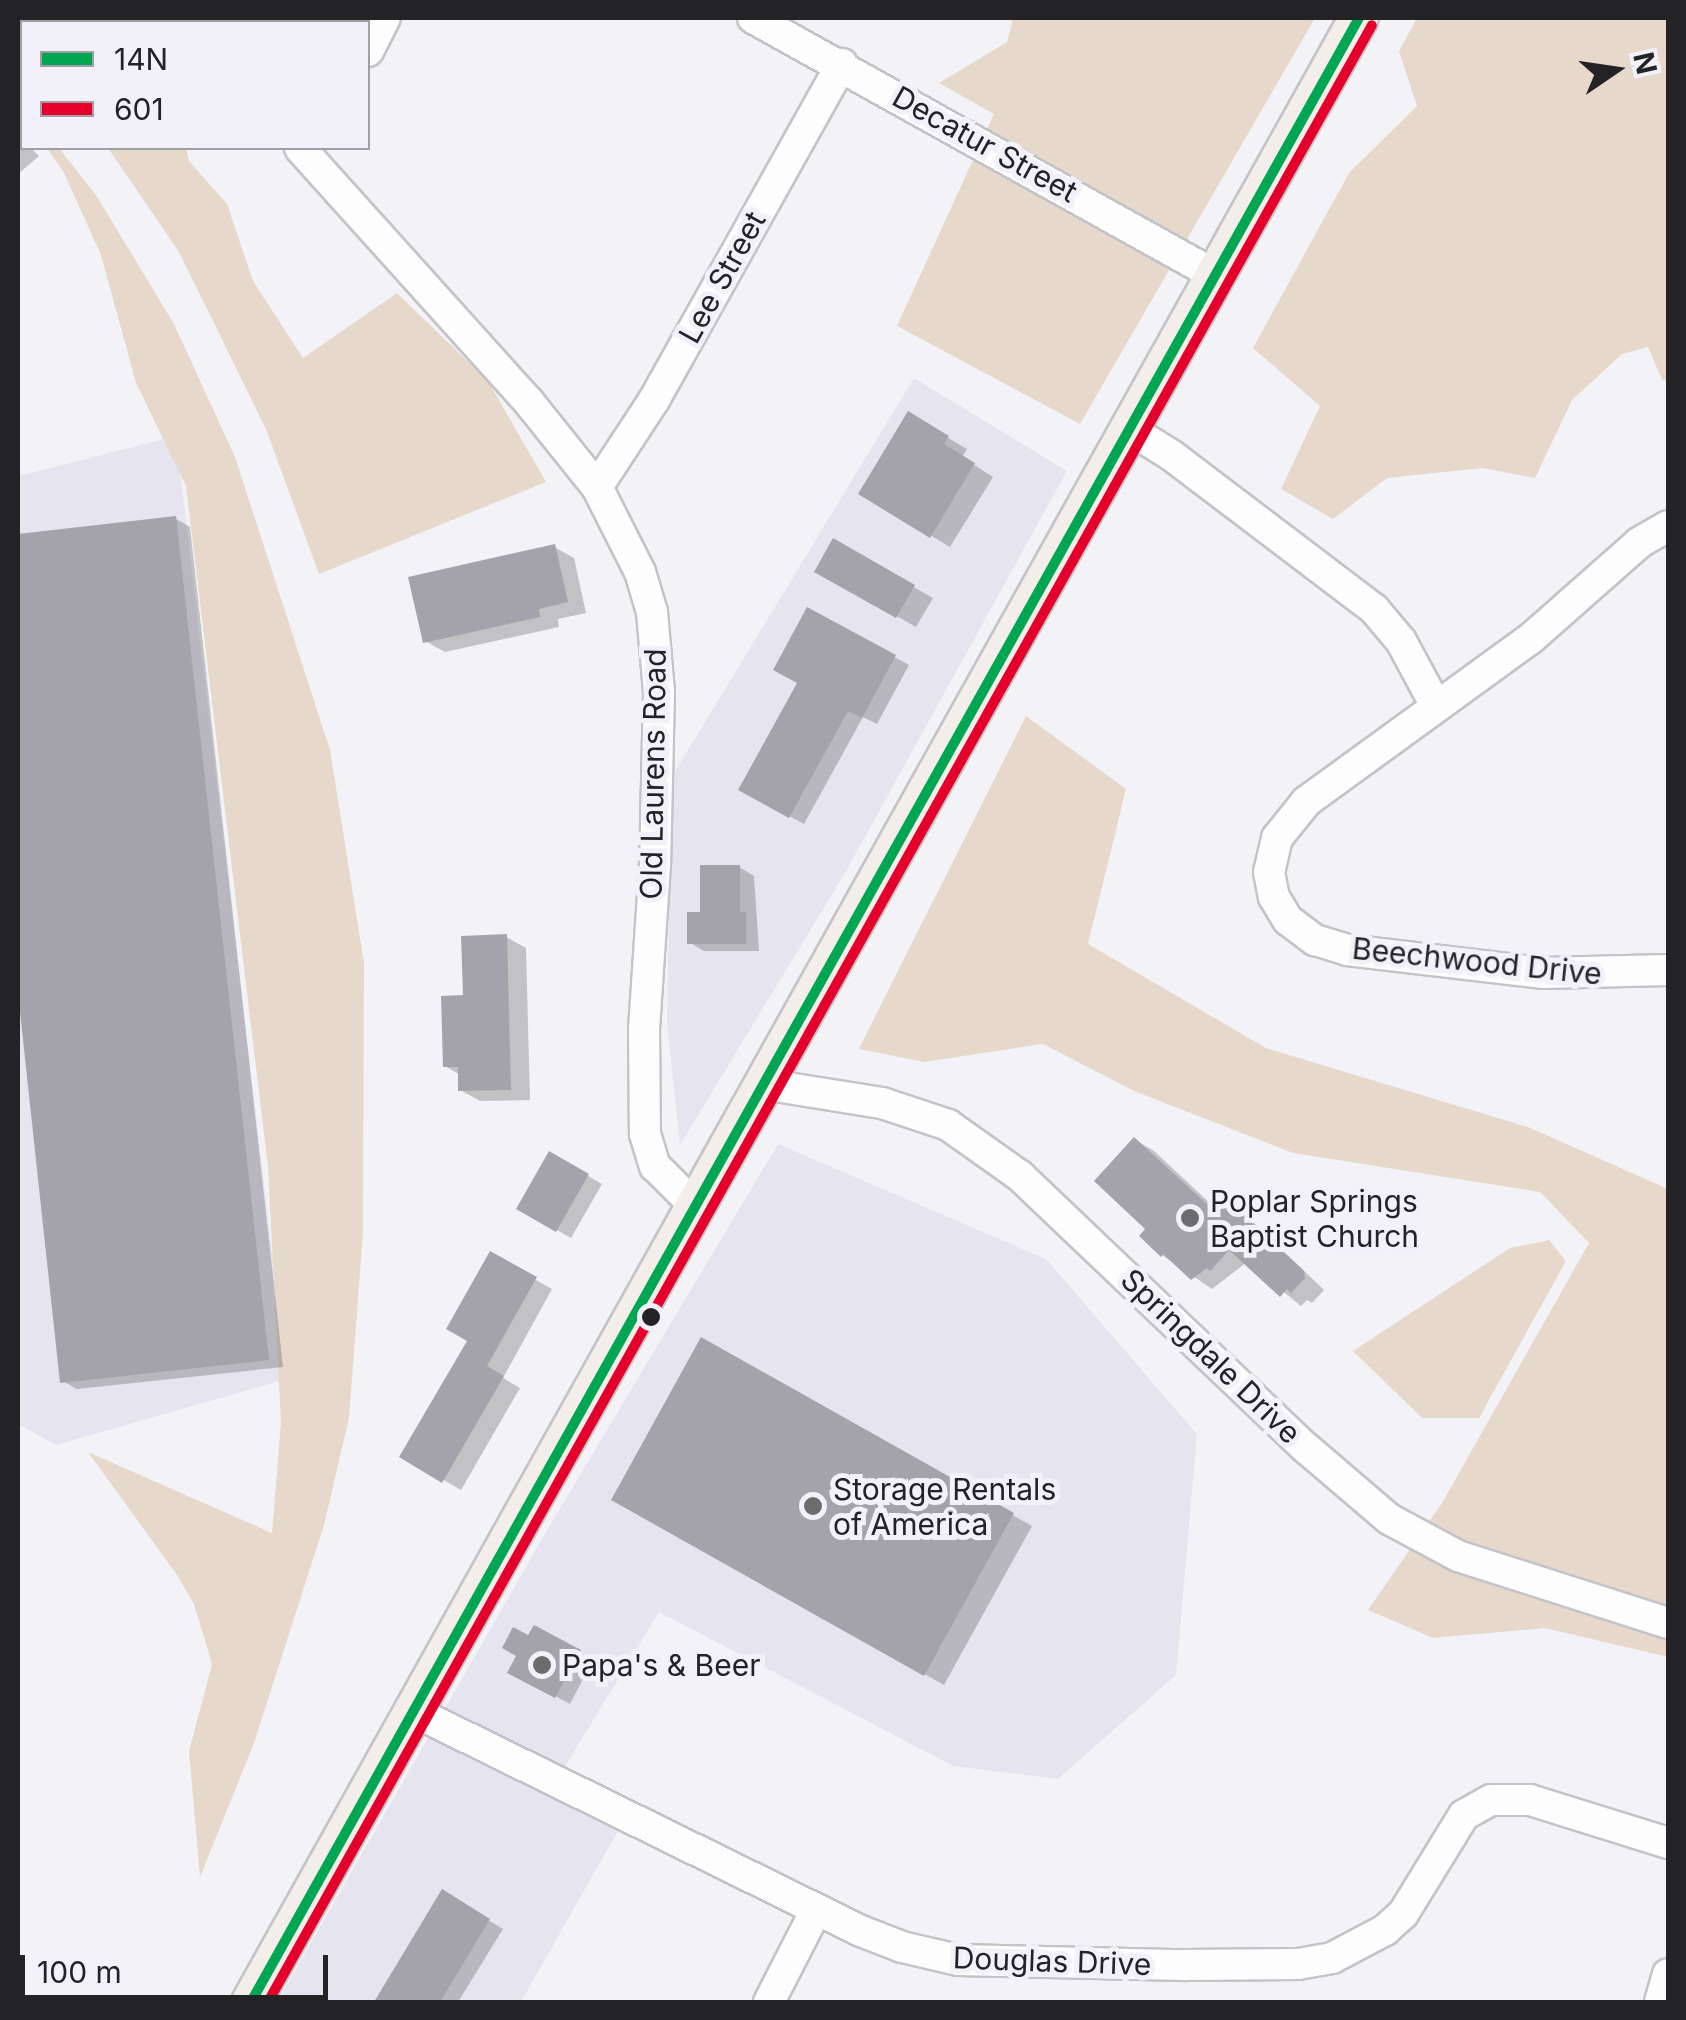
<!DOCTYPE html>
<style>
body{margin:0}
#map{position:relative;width:1686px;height:2020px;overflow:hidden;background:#f3f3f7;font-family:Inter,sans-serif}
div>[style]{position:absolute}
.built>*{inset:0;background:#e6e4ee}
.green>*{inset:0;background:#e6d9cc}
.shadow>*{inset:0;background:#0003}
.building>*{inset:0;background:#a4a3ab}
.roads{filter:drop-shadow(2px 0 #c4c3c7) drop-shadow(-2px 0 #c4c3c7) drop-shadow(0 2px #c4c3c7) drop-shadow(0 -2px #c4c3c7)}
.minor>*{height:30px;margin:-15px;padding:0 15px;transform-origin:15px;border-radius:15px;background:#fdfdfe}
.major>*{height:38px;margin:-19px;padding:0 19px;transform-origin:19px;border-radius:19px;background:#f3eee9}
.bus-1>*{height:10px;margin:-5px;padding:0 5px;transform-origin:5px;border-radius:5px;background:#00a651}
.bus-2>*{height:10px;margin:-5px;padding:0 5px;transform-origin:5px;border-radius:5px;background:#e4002b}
.dots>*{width:28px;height:28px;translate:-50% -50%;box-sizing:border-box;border:5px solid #f2f1f9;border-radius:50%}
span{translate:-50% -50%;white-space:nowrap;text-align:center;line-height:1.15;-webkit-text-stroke:10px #f2f1f9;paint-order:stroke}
.street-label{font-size:30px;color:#232326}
.poi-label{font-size:30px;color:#232326}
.left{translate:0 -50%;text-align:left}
.frame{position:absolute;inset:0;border:20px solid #232326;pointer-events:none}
.legend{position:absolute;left:20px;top:20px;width:350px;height:130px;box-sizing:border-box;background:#f2f1f9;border:2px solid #9f9fa5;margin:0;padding:12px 18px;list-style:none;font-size:30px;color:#232326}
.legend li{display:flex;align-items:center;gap:20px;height:50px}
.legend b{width:50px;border:2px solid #9f9fa5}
.north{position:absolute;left:1566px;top:20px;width:100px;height:100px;-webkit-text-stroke:8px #f2f1f9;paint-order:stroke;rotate:77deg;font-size:28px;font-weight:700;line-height:40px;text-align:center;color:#232326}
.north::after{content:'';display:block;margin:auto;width:35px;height:45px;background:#232326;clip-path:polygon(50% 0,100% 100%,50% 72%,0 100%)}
.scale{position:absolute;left:20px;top:1955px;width:308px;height:45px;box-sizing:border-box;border:5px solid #232326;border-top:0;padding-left:12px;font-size:30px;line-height:35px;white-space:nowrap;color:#232326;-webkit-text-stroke:8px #f2f1f9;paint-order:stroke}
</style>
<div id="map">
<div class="built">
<div style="clip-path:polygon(914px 378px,1067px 471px,845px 873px,680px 1145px,667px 1024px,671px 778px)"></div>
<div style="clip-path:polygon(176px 436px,287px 1379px,56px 1445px,18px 1424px,18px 476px)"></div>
<div style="clip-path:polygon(778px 1144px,1046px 1259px,1197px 1434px,1176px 1675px,1058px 1779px,953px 1766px,659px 1612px,552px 1788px,619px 1829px,521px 2002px,277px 2002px,543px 1537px)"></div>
</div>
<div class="green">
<div style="clip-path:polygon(18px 18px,155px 18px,160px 22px,22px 22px,22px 30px)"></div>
<div style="clip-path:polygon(226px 18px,356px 18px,353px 22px,231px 22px)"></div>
<div style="clip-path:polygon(1013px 18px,1315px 18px,1080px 424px,897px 326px,994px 114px,939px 83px,1007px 42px)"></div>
<div style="clip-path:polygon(1417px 18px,1668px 18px,1668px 381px,1662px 380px,1648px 347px,1622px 354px,1572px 400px,1535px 478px,1483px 468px,1387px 478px,1333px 519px,1281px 489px,1320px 406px,1253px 348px,1349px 173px,1417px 106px,1399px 51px)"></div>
<div style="clip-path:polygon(47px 148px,59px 148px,96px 195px,174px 324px,235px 457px,330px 750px,364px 963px,363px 1233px,349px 1418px,324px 1525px,254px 1743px,200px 1877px,189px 1751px,212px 1664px,194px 1604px,177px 1575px,88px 1452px,272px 1533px,281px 1422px,268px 1167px,186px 486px,136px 383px,101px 255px,64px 173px)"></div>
<div style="clip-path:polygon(108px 148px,186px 148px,189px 161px,227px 204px,253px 281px,303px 358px,397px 293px,488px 381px,546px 482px,319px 574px,266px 429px,179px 252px)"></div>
<div style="clip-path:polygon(1026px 716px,1126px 789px,1088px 944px,1266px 1048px,1528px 1127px,1668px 1189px,1668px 1657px,1545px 1628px,1433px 1638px,1368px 1610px,1442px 1503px,1589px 1243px,1540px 1192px,1293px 1153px,1134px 1091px,1043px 1044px,924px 1062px,859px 1049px)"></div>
<div style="clip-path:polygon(1549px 1240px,1566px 1261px,1479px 1418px,1422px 1418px,1353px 1351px,1510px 1248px)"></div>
</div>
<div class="shadow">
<div style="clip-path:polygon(18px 131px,22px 148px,31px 148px,39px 156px,18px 174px)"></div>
<div style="clip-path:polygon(909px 415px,967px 449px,962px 457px,993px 477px,950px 547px,862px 494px)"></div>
<div style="clip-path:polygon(176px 519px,190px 527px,283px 1367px,77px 1389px,63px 1381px,18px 970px,18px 536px)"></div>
<div style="clip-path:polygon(834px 542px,933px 598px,916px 627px,817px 571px)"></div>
<div style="clip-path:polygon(554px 547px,574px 558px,586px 613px,558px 619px,559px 627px,445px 652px,425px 641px)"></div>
<div style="clip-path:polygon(808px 610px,909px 665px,877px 724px,863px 717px,804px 824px,741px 789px,800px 682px)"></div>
<div style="clip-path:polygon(739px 867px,754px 876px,759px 951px,704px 951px,689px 942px,702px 914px)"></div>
<div style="clip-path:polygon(506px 937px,526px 948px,530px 1100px,480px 1101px,460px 1090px,460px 1075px,445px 1066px)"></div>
<div style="clip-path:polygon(1135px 1140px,1154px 1151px,1214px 1207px,1222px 1199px,1241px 1210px,1324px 1290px,1312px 1303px,1307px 1300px,1301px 1306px,1247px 1262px,1212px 1289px,1162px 1255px,1149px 1228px)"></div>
<div style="clip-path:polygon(550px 1154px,602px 1184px,571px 1238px,519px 1208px)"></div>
<div style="clip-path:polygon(491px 1255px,552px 1289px,503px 1378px,520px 1388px,461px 1490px,402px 1456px,470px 1340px)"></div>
<div style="clip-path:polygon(702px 1340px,1032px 1526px,944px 1685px,614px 1499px)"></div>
<div style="clip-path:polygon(535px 1628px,593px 1660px,570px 1704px,511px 1672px)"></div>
<div style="clip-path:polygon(443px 1893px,503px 1929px,458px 2002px,377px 2002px)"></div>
</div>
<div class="building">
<div style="clip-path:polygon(908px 411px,949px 436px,944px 444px,975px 463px,930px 538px,858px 494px)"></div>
<div style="clip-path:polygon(176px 516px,269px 1360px,60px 1383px,18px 993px,18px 534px)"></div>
<div style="clip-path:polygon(833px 538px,915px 585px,896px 618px,814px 572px)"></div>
<div style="clip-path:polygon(555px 544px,568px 602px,539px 609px,540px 617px,423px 643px,408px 577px)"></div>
<div style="clip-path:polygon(807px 607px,896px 655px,862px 718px,848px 711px,789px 818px,738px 790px,797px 683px,773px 670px)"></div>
<div style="clip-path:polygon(700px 865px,740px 865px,740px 912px,746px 912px,746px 944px,687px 944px,687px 912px,700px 912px)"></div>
<div style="clip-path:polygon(507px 934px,511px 1090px,458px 1091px,458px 1067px,443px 1067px,441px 996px,463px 995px,461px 936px)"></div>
<div style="clip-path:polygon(1134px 1137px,1211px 1208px,1221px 1195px,1304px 1271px,1305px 1278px,1291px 1293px,1287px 1289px,1280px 1297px,1229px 1250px,1210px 1271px,1207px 1268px,1191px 1280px,1163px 1254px,1161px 1257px,1139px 1236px,1145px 1229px,1094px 1181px)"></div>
<div style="clip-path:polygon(549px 1151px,589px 1174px,556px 1232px,516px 1209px)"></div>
<div style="clip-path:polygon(490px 1251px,537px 1277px,487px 1366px,504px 1376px,442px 1483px,399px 1457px,467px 1341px,446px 1329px)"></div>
<div style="clip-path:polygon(701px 1337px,1014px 1513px,924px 1676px,611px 1500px)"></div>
<div style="clip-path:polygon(534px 1625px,581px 1650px,555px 1698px,507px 1673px,516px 1656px,502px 1648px,513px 1627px,528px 1635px)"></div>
<div style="clip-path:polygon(442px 1889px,490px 1919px,440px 2002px,374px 2002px)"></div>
</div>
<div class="roads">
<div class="minor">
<div style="left:177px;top:18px;width:6px;rotate:39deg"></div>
<div style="left:753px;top:18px;width:529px;rotate:29.09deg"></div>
<div style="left:368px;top:51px;width:37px;rotate:-63deg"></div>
<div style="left:300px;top:148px;width:341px;rotate:48deg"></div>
<div style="left:528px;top:401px;width:110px;rotate:51.3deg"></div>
<div style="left:597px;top:487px;width:95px;rotate:63.2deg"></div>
<div style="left:640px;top:572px;width:42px;rotate:73.3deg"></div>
<div style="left:652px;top:612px;width:80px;rotate:85deg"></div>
<div style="left:659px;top:692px;width:172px;rotate:91.3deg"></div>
<div style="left:655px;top:864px;width:164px;rotate:93.8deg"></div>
<div style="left:644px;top:1028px;width:106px;rotate:89.5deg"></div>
<div style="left:645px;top:1134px;width:34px;rotate:73deg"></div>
<div style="left:655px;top:1166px;width:57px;rotate:45deg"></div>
<div style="left:1129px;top:429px;width:49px;rotate:31.8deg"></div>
<div style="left:1171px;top:455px;width:255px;rotate:37.2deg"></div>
<div style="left:1374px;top:609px;width:42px;rotate:49.8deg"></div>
<div style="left:1401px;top:641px;width:74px;rotate:61.7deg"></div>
<div style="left:597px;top:487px;width:104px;rotate:-56.8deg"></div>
<div style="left:654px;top:400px;width:385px;rotate:-60.8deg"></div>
<div style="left:1668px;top:526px;width:34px;rotate:150deg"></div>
<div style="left:1639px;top:543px;width:145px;rotate:138.6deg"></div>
<div style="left:1530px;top:639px;width:277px;rotate:144deg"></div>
<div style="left:1306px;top:802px;width:46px;rotate:128.9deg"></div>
<div style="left:1277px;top:838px;width:35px;rotate:103deg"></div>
<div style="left:1269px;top:872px;width:25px;rotate:79deg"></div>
<div style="left:1274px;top:897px;width:27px;rotate:59deg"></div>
<div style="left:1288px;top:920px;width:34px;rotate:37deg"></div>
<div style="left:1315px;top:940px;width:34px;rotate:17deg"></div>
<div style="left:1347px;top:950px;width:198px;rotate:6.7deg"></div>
<div style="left:1544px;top:973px;width:124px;rotate:-1.4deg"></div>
<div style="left:763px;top:1084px;width:121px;rotate:9.1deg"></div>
<div style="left:882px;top:1103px;width:70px;rotate:18.4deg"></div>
<div style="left:948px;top:1125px;width:88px;rotate:35.3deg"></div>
<div style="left:1020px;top:1176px;width:395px;rotate:43.6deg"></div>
<div style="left:1306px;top:1448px;width:109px;rotate:40.5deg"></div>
<div style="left:1389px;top:1519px;width:78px;rotate:28.2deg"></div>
<div style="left:1458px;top:1556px;width:220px;rotate:17.7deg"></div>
<div style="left:411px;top:1710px;width:501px;rotate:26.16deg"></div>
<div style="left:861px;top:1931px;width:44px;rotate:21.3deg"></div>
<div style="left:902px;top:1947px;width:57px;rotate:13.1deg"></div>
<div style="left:958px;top:1960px;width:226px;rotate:1.3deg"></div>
<div style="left:1184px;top:1965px;width:114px;rotate:-0.5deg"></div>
<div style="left:1298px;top:1964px;width:35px;rotate:-10deg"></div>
<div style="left:1332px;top:1958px;width:60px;rotate:-27.8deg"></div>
<div style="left:1385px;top:1930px;width:24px;rotate:-42deg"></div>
<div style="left:1403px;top:1914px;width:116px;rotate:-58.4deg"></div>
<div style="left:1464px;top:1815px;width:31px;rotate:-29deg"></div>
<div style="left:1491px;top:1800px;width:39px"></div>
<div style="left:1530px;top:1800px;width:145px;rotate:17.3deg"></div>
<div style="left:769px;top:2002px;width:103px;rotate:-62.9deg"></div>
<div style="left:1660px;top:2002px;width:29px;rotate:-74deg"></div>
</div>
<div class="major">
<div style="left:251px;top:2002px;width:2272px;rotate:-60.82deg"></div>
</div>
</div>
<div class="bus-1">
<div style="left:251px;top:2002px;width:2272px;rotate:-60.82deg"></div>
</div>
<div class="bus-2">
<div style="left:268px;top:2002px;width:2264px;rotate:-60.82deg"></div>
</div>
<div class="dots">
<div style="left:1190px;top:1218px;background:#6c6c6f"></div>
<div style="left:651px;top:1317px;background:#232326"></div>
<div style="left:813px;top:1506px;background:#6c6c6f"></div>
<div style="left:542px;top:1665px;background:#6c6c6f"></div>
</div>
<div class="street-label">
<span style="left:985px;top:144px;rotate:29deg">Decatur Street</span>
<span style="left:722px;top:277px;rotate:-61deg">Lee Street</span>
<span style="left:653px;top:774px;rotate:-89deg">Old Laurens Road</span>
<span style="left:1477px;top:961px;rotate:6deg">Beechwood Drive</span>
<span style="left:1211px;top:1356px;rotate:44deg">Springdale Drive</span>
<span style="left:1052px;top:1961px;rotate:2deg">Douglas Drive</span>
</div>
<div class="poi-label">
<span class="left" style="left:1210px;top:1218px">Poplar Springs<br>Baptist Church</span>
<span class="left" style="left:833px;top:1506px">Storage Rentals<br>of America</span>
<span class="left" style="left:562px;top:1665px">Papa's &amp; Beer</span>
</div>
<div class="frame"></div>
<ul class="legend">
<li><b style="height:12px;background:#00a651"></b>14N</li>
<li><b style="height:12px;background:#e4002b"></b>601</li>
</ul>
<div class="north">N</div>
<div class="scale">100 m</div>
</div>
